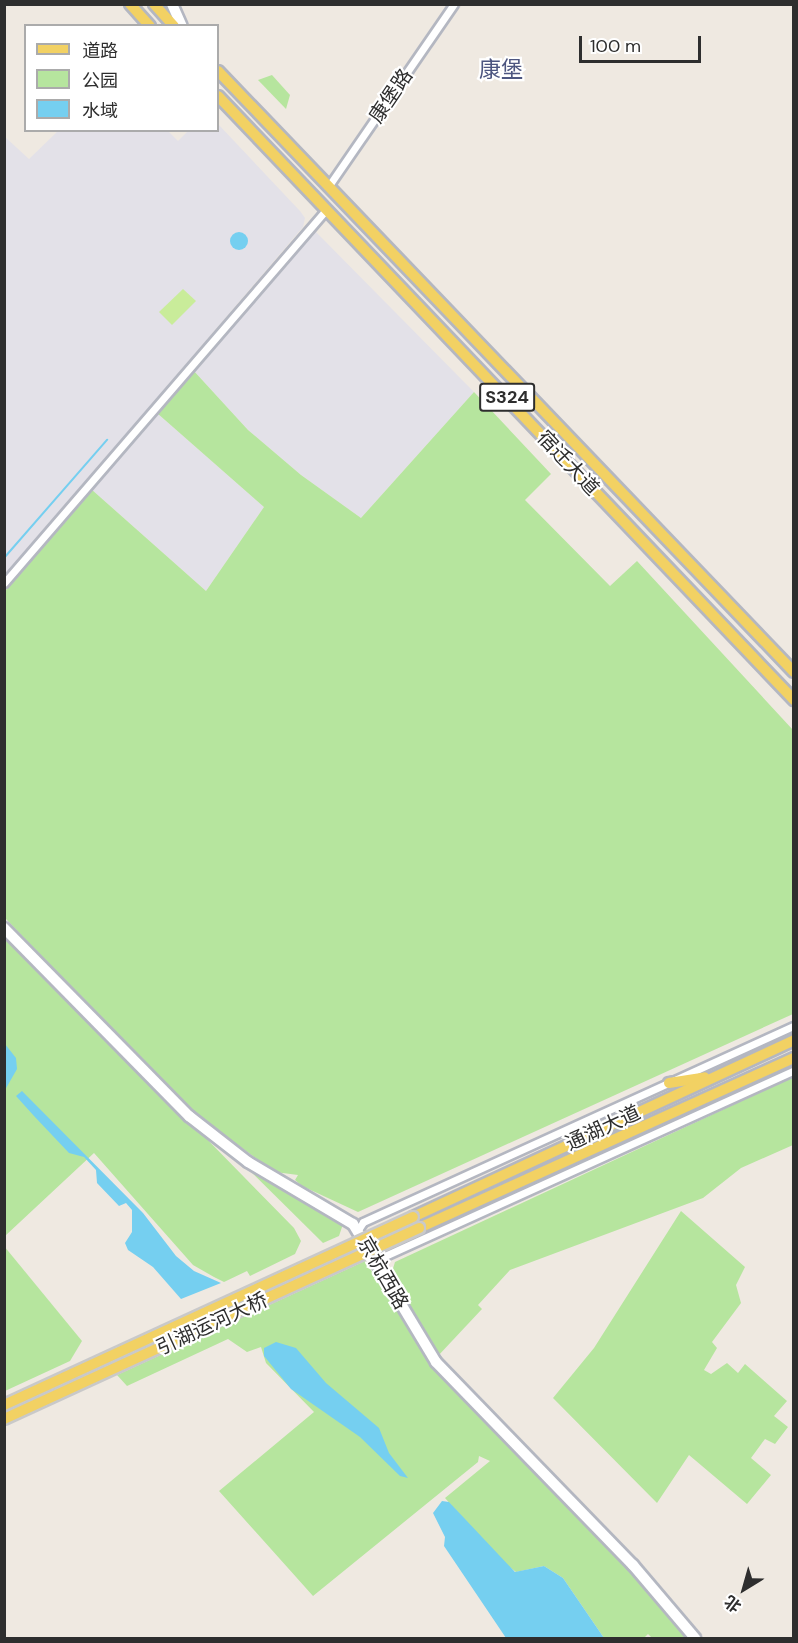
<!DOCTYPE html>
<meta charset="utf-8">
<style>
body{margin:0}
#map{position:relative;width:798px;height:1643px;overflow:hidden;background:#efe9e1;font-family:"DM Sans","Noto Sans SC",sans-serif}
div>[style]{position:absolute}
.industrial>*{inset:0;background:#e3e1e8}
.green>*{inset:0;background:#b6e59e}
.pitch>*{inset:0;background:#c9ec9a}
.water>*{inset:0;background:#75cff0}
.round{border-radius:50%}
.stream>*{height:2px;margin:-1px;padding:0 1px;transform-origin:1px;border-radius:1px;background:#75cff0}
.roads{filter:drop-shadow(2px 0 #b4b7c1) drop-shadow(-2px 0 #b4b7c1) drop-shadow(0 2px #b4b7c1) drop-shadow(0 -2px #b4b7c1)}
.street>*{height:7px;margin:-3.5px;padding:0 3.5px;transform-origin:3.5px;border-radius:3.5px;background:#fff}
.secondary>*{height:10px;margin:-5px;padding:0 5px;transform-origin:5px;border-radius:5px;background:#fff}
.primary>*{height:10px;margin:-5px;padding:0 5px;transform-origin:5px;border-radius:5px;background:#f2d163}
.bridges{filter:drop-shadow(2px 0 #c9c9c9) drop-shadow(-2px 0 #c9c9c9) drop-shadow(0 2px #c9c9c9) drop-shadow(0 -2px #c9c9c9)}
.primary-bridge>*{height:10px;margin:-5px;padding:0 5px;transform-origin:5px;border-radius:5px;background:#f2d163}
span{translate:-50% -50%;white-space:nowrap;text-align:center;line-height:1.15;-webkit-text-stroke:4.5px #fff;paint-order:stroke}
.shield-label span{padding:2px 4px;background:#fff;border:2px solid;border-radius:4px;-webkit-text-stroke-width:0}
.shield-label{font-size:18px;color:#2e2e2e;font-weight:700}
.street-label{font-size:20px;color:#2e2e2e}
.quarter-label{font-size:22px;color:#4d5680}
.frame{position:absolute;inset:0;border:6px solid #2e2e2e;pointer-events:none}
.legend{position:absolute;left:24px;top:24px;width:195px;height:108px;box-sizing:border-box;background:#fff;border:2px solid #ababab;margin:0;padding:8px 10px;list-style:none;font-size:18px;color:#2e2e2e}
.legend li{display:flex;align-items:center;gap:12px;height:30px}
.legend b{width:30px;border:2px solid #ababab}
.north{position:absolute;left:714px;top:1559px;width:60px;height:60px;-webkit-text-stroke:4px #fff;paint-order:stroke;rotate:217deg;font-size:16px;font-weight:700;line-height:24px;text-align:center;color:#2e2e2e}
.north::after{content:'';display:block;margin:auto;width:21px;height:27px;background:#2e2e2e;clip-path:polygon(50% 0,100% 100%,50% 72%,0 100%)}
.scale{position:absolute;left:579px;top:36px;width:122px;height:27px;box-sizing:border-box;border:3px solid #2e2e2e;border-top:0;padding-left:8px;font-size:18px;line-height:21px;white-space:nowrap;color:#2e2e2e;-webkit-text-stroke:4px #fff;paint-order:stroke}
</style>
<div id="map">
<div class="industrial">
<div style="clip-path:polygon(218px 124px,300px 211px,305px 218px,303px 227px,5px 576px,4px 136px,29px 159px,58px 131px,168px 131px,178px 141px,188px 131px,218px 130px)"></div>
<div style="clip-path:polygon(315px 231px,474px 392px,361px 518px,301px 475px,248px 430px,193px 370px)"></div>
<div style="clip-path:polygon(157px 413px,264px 507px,206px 591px,91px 489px)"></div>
</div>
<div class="green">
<div style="clip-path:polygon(272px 75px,290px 95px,286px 109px,258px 80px)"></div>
<div style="clip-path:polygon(193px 370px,248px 430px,301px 475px,361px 518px,474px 392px,551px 474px,525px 500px,610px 586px,637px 561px,793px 730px,793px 1014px,358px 1212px,302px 1186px,295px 1180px,298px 1175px,275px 1172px,190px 1110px,5px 918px,5px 591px,91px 489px,206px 591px,264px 507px,157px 413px)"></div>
<div style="clip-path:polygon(5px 933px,294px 1228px,301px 1241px,295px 1254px,250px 1276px,247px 1271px,224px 1282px,214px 1277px,193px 1265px,94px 1153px,5px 1236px)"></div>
<div style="clip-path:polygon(793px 1077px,793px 1145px,741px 1168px,703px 1198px,510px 1270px,478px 1305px,482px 1309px,437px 1357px,390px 1278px,395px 1262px)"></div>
<div style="clip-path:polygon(241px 1162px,343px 1224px,339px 1236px,323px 1243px)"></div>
<div style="clip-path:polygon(681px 1211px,745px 1267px,736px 1285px,741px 1303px,712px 1342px,717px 1348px,704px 1370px,711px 1374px,727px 1363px,738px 1373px,745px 1364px,787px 1401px,774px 1416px,788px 1427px,775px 1444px,765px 1439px,751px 1458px,771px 1475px,747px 1504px,689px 1455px,657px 1503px,553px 1398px,594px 1348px)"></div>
<div style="clip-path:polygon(4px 1246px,82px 1341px,70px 1361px,5px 1391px)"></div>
<div style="clip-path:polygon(365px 1261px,435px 1370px,627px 1567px,690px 1638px,652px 1638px,648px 1634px,644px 1638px,604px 1638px,563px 1578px,544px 1566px,516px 1572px,502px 1561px,445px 1498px,490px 1461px,479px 1456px,478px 1462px,313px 1596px,219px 1491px,314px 1412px,266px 1363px,261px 1347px,247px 1352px,228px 1339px,127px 1386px,117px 1375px)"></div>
</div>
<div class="pitch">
<div style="clip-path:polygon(183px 289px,196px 301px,172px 325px,159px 312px)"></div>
</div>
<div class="water">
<div class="round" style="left:230px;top:232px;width:18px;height:18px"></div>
<div style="clip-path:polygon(5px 1044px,16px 1058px,17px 1069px,5px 1090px)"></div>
<div style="clip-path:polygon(22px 1091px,143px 1213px,176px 1256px,194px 1271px,221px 1283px,181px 1299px,153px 1267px,128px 1250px,125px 1243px,132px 1232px,132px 1210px,126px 1203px,119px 1206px,97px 1183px,96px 1170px,84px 1157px,69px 1153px,34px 1116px,16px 1096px)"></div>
<div style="clip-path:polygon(276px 1342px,296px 1348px,326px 1383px,379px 1428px,389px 1453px,408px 1478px,400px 1476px,360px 1437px,291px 1389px,264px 1356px,264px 1348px)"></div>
<div style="clip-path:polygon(442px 1501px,449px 1502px,515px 1572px,544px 1566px,563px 1578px,604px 1638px,506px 1638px,444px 1546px,445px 1537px,433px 1513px)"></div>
</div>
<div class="stream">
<div style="left:4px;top:558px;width:157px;rotate:-48.9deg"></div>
</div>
<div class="roads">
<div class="street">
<div style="left:328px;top:187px;width:222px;rotate:-55.5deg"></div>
<div style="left:4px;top:583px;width:493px;rotate:-49.2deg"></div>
<div style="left:358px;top:1230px;width:9px;rotate:-58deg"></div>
<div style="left:363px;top:1222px;width:473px;rotate:-24.5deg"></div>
<div style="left:376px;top:1260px;width:459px;rotate:-24.4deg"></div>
</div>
<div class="secondary">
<div style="left:172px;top:4px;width:24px;rotate:66deg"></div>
<div style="left:4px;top:928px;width:264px;rotate:45.5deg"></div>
<div style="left:189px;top:1116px;width:75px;rotate:37.9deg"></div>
<div style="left:248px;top:1162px;width:122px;rotate:30.6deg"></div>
<div style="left:353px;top:1224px;width:161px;rotate:59deg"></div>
<div style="left:436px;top:1362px;width:283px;rotate:45.9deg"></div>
<div style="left:633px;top:1565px;width:96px;rotate:49.7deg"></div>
</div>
<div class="primary">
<div style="left:130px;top:4px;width:30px;rotate:48deg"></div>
<div style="left:154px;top:4px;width:30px;rotate:48deg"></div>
<div style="left:218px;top:71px;width:832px;rotate:46.22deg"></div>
<div style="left:218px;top:96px;width:835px;rotate:46.36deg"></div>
<div style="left:669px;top:1083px;width:36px;rotate:-9deg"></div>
<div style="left:413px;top:1217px;width:420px;rotate:-24.9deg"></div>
<div style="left:419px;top:1228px;width:412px;rotate:-24.4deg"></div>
</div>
</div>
<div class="bridges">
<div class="primary-bridge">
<div style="left:4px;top:1405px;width:450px;rotate:-24.7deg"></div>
<div style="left:4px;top:1419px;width:457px;rotate:-24.7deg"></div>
</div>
</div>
<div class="shield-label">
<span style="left:507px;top:397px">S324</span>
</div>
<div class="street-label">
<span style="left:391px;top:96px;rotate:-56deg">康堡路</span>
<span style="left:568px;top:463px;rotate:47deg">宿迁大道</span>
<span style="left:603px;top:1128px;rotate:-25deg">通湖大道</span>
<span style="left:383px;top:1273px;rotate:60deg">京杭西路</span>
<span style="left:212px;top:1324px;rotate:-25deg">引湖运河大桥</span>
</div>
<div class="quarter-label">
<span style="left:501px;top:70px">康堡</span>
</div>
<div class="frame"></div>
<ul class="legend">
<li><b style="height:8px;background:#f2d163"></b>道路</li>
<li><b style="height:16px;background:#b6e59e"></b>公园</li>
<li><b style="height:16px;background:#75cff0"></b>水域</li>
</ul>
<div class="north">北</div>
<div class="scale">100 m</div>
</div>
